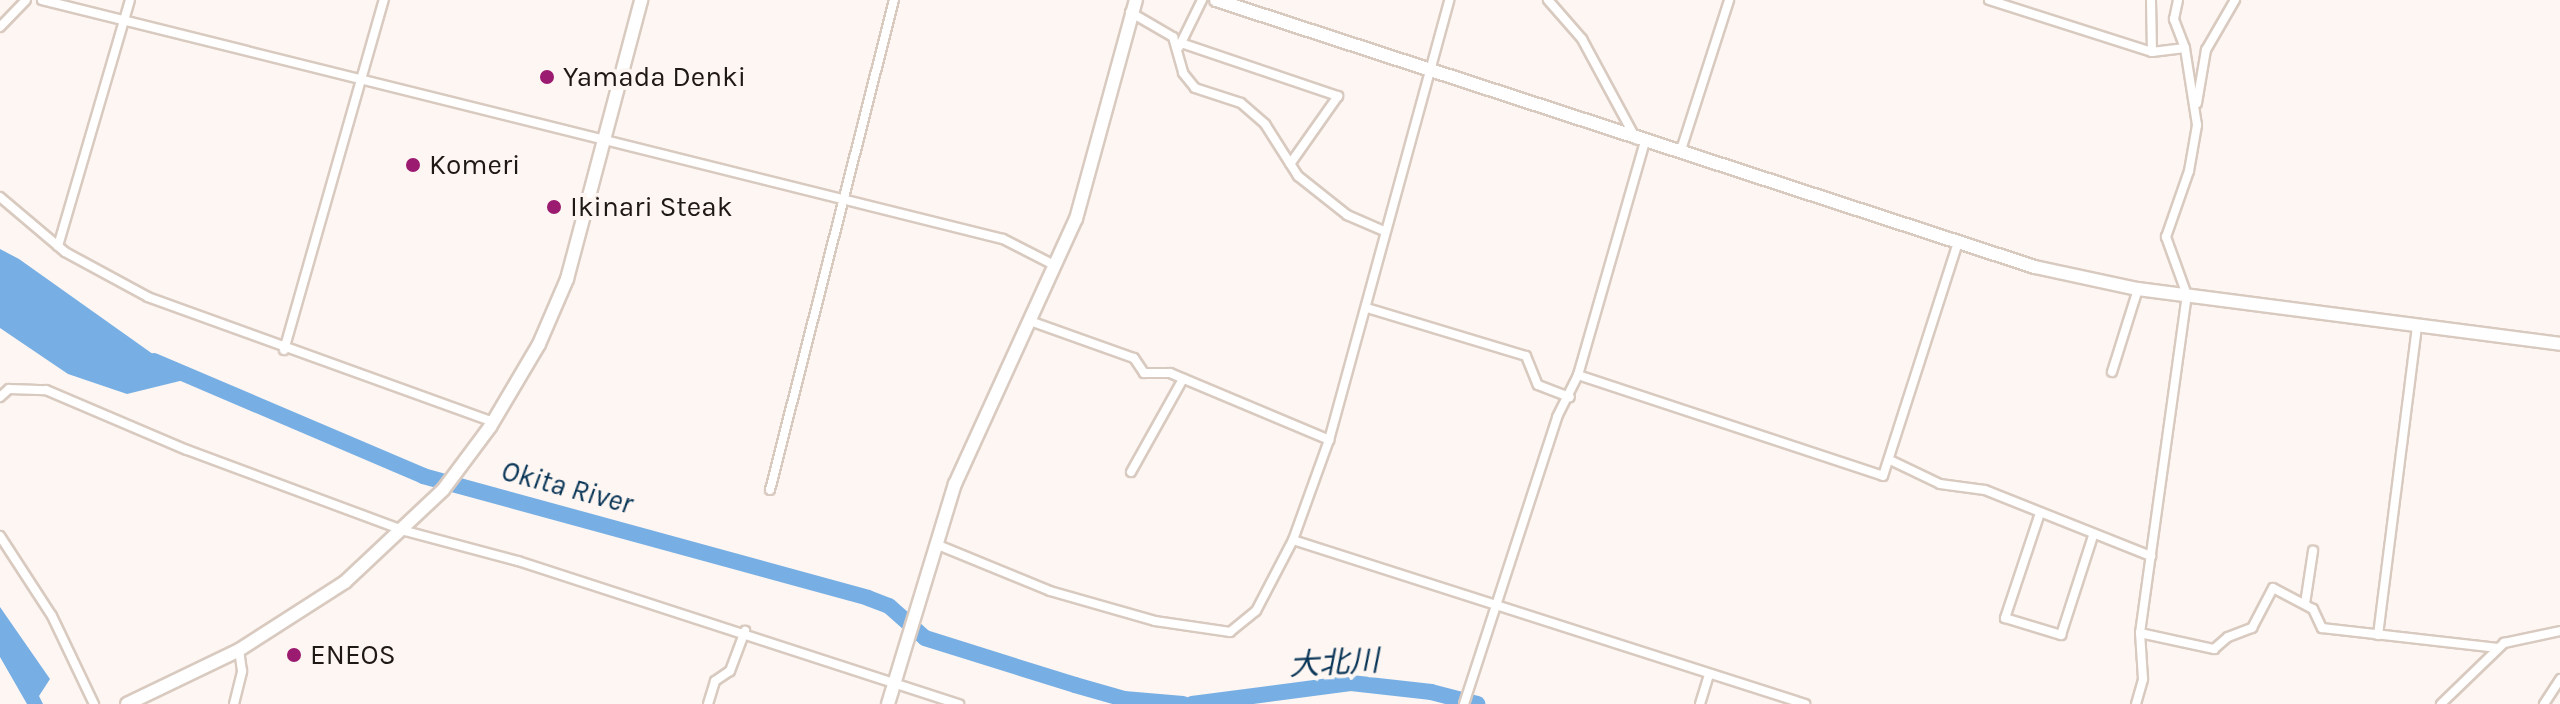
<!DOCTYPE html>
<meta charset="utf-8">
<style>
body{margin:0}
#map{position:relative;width:2560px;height:704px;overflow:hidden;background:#fdf6f2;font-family:Karla,"Noto Sans JP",sans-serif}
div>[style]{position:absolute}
.water>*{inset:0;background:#77afe4}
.river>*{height:16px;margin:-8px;padding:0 8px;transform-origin:8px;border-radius:8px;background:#77afe4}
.roads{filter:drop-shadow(2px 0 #d9cac0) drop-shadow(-2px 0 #d9cac0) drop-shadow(0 2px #d9cac0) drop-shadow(0 -2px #d9cac0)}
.street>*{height:8px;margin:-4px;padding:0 4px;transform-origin:4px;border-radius:4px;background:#fff}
.secondary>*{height:12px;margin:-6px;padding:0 6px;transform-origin:6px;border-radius:6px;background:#fff}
.dots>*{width:22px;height:22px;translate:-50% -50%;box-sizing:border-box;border:4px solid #fdf6f2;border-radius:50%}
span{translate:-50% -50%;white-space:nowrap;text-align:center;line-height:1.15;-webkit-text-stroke:8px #fdf6f2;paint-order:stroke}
.poi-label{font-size:28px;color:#1e1915}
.left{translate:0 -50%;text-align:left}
.water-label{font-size:30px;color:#083456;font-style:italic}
</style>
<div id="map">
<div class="water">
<div style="clip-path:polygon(0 249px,19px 259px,188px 379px,127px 394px,68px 374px,0 328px)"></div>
<div style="clip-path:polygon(0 607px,50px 679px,39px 696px,43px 704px,27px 704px,0 657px)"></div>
</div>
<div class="river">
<div style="left:154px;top:361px;width:293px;rotate:23.1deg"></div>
<div style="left:423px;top:476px;width:461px;rotate:15.3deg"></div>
<div style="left:868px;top:598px;width:22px;rotate:21deg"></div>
<div style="left:889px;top:606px;width:48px;rotate:41.6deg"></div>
<div style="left:925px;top:638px;width:157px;rotate:17.4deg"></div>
<div style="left:1075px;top:685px;width:51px;rotate:15.9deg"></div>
<div style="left:1124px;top:699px;width:59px;rotate:4.8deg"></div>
<div style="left:1192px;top:704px;width:160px;rotate:-7.5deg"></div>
<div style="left:1351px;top:683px;width:81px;rotate:6.4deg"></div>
<div style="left:1431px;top:692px;width:48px;rotate:14.6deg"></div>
</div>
<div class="roads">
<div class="street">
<div style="left:42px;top:0;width:990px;rotate:13.97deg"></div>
<div style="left:1003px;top:239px;width:59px;rotate:27deg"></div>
<div style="left:1548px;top:0;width:52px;rotate:48.9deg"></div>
<div style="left:1582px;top:39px;width:114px;rotate:61.6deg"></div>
<div style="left:1989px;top:0;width:171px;rotate:17.7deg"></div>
<div style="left:2152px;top:52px;width:33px;rotate:-7deg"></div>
<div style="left:2151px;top:0;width:52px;rotate:88.9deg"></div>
<div style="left:1130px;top:12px;width:50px;rotate:30.2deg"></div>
<div style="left:1173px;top:37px;width:37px;rotate:74deg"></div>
<div style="left:1183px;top:73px;width:19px;rotate:51deg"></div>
<div style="left:1195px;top:88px;width:48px;rotate:18.1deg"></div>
<div style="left:1241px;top:103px;width:32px;rotate:41deg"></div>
<div style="left:1265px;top:124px;width:62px;rotate:57.6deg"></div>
<div style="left:1298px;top:176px;width:63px;rotate:38.5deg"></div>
<div style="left:1347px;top:215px;width:40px;rotate:23.4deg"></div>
<div style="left:0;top:27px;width:37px;rotate:-46deg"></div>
<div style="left:1181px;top:43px;width:166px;rotate:18.7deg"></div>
<div style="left:1338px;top:96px;width:83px;rotate:125.2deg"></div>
<div style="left:1179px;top:47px;width:52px;rotate:-63.9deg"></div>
<div style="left:2197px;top:103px;width:54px;rotate:-80.4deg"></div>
<div style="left:2206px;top:50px;width:58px;rotate:-59.9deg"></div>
<div style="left:1680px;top:153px;width:161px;rotate:-72.2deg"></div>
<div style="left:0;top:197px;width:85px;rotate:40.2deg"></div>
<div style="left:65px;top:252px;width:94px;rotate:28.5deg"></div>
<div style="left:148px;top:297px;width:367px;rotate:19.9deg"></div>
<div style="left:58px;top:246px;width:256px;rotate:-73.7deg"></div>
<div style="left:1367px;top:308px;width:166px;rotate:16.8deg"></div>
<div style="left:1526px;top:356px;width:31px;rotate:68deg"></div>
<div style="left:1538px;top:385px;width:34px;rotate:21deg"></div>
<div style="left:1030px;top:321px;width:110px;rotate:19.6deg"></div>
<div style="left:1134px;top:358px;width:18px;rotate:56deg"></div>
<div style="left:1144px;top:373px;width:26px"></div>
<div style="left:1170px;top:373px;width:173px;rotate:22.8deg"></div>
<div style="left:284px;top:350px;width:364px;rotate:-74.1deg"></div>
<div style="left:2112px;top:372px;width:87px;rotate:-72.6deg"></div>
<div style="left:1578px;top:375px;width:321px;rotate:18.3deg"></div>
<div style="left:1883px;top:476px;width:245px;rotate:-72.2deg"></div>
<div style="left:0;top:397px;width:12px;rotate:-42deg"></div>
<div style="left:9px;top:389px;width:37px;rotate:2deg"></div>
<div style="left:46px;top:390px;width:153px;rotate:23.1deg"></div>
<div style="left:187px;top:450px;width:233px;rotate:20.4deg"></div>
<div style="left:405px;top:531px;width:117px;rotate:14.9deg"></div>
<div style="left:518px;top:561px;width:464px;rotate:18deg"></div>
<div style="left:1890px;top:460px;width:55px;rotate:25.6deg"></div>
<div style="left:1940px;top:484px;width:45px;rotate:7.6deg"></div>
<div style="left:1985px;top:490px;width:179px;rotate:21.7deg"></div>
<div style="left:1131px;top:472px;width:107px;rotate:-60.8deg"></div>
<div style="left:770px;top:490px;width:505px;rotate:-75.8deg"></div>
<div style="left:2040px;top:513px;width:111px;rotate:108.4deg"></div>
<div style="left:2005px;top:618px;width:59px;rotate:16.9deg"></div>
<div style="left:2061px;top:635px;width:104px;rotate:-72.1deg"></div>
<div style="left:0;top:536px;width:95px;rotate:57deg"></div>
<div style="left:52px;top:616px;width:98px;rotate:64.5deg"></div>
<div style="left:1293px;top:540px;width:538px;rotate:17.76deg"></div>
<div style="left:938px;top:545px;width:121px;rotate:22.3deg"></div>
<div style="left:1050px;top:591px;width:109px;rotate:15.9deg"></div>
<div style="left:1155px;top:621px;width:76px;rotate:8.3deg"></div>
<div style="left:1230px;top:632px;width:33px;rotate:-39deg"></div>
<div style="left:1256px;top:611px;width:80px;rotate:-62.5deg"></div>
<div style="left:1293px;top:540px;width:106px;rotate:-70.2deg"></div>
<div style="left:1329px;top:440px;width:456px;rotate:-74.7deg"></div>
<div style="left:2305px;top:604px;width:54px;rotate:-81.4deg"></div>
<div style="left:2140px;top:633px;width:76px;rotate:12.2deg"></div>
<div style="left:2214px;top:649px;width:18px;rotate:-41deg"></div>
<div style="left:2228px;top:637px;width:26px;rotate:-21deg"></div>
<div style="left:2252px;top:628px;width:45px;rotate:-62.3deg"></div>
<div style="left:2273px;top:588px;width:45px;rotate:27.7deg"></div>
<div style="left:2313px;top:609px;width:21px;rotate:65deg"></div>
<div style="left:2322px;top:628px;width:177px;rotate:6.5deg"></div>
<div style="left:2378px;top:635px;width:312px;rotate:-82.8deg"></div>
<div style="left:234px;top:704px;width:34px;rotate:-76deg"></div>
<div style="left:242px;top:671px;width:21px;rotate:-98deg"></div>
<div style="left:708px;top:704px;width:24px;rotate:-73deg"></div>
<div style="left:715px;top:681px;width:18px;rotate:-34deg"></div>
<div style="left:730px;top:671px;width:43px;rotate:-69.4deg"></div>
<div style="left:1464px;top:704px;width:302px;rotate:-72deg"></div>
<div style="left:1557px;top:417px;width:47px;rotate:-63.4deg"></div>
<div style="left:1578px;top:375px;width:242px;rotate:-74deg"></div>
<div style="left:1700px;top:704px;width:31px;rotate:-73deg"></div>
<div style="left:2136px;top:704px;width:26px;rotate:-74deg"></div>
<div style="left:2143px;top:679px;width:46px;rotate:-93.7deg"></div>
<div style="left:2140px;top:633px;width:341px;rotate:-82.1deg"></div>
<div style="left:2187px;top:295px;width:62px;rotate:-109.9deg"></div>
<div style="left:2166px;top:237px;width:70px;rotate:-70.8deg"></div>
<div style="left:2189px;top:171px;width:47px;rotate:-80.1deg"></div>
<div style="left:2197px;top:125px;width:78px;rotate:-98.9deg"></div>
<div style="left:2185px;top:48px;width:31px;rotate:-111deg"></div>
<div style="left:2174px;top:19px;width:19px;rotate:-78deg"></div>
<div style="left:2441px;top:704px;width:88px;rotate:-44.1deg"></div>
<div style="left:2504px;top:643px;width:57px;rotate:-12.1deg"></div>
<div style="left:2544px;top:704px;width:30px;rotate:-57deg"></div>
</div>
<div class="secondary">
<div style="left:1216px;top:0;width:861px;rotate:18.06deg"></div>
<div style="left:2035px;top:267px;width:105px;rotate:12.1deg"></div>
<div style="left:2138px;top:289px;width:426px;rotate:7.4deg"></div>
<div style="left:127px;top:704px;width:124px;rotate:-25.7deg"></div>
<div style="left:239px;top:650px;width:126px;rotate:-32.7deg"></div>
<div style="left:345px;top:582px;width:134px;rotate:-43.2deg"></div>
<div style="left:443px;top:490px;width:79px;rotate:-53.3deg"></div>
<div style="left:490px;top:427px;width:96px;rotate:-59.4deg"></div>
<div style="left:539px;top:344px;width:71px;rotate:-66.7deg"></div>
<div style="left:567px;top:279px;width:289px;rotate:-75.1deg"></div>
<div style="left:888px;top:704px;width:230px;rotate:-73.1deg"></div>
<div style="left:955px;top:484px;width:291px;rotate:-65.5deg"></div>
<div style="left:1076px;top:219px;width:227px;rotate:-74.7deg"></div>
</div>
</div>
<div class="dots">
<div style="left:547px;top:77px;background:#9b1b70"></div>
<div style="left:413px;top:165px;background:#9b1b70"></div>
<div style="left:554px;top:207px;background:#9b1b70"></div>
<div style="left:294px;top:655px;background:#9b1b70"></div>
</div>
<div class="poi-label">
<span class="left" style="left:563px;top:77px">Yamada Denki</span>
<span class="left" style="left:429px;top:165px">Komeri</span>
<span class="left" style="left:570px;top:207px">Ikinari Steak</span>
<span class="left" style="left:310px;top:655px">ENEOS</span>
</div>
<div class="water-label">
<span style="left:567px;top:487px;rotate:15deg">Okita River</span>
<span style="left:1334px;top:663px;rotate:-3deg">大北川</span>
</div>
</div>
